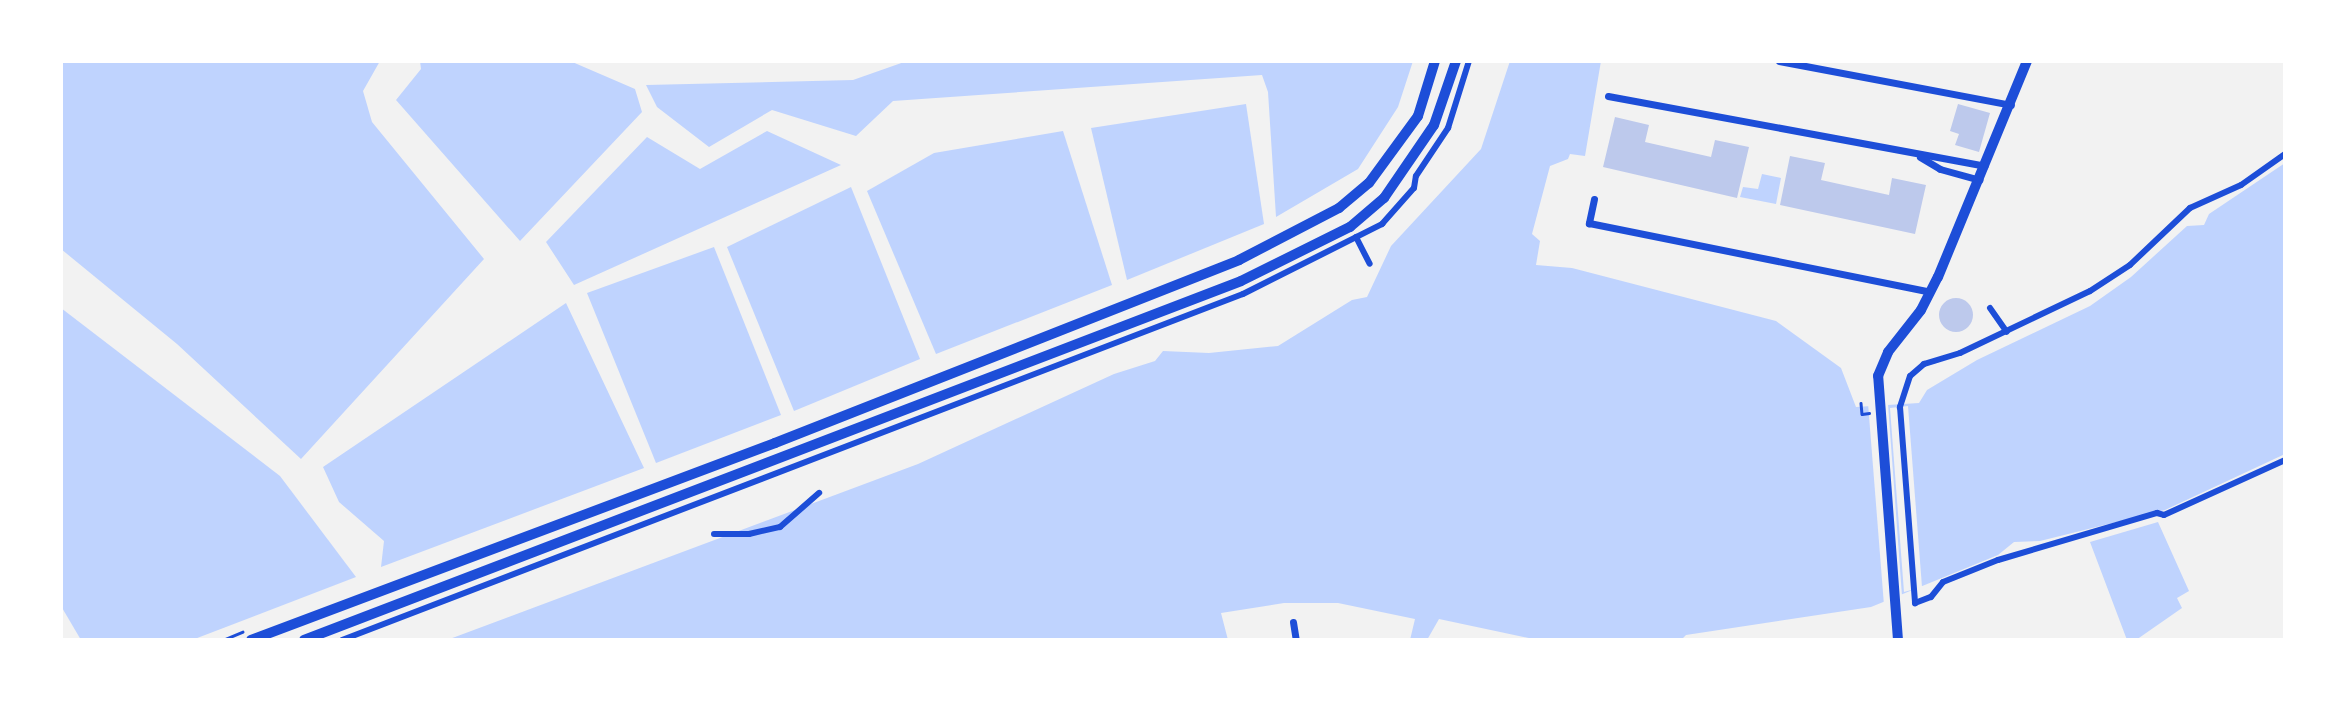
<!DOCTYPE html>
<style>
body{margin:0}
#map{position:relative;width:2346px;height:701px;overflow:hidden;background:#f2f2f2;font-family:Georgia,serif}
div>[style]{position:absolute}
.water>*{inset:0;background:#bfd3fe}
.pier>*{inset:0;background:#f2f2f2}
.building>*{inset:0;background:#bdc9ec}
.round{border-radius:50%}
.path>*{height:2.5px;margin:-1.25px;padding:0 1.25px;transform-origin:1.25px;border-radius:1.25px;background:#1d4ed8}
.pedestrian>*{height:6px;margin:-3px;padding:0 3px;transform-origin:3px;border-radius:3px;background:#1d4ed8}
.minor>*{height:7px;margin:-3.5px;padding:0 3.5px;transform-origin:3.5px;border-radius:3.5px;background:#1d4ed8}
.secondary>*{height:10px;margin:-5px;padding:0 5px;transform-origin:5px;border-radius:5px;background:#1d4ed8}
span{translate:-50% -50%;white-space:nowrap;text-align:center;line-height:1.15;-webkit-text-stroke:7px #fff;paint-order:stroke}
.frame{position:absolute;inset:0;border:63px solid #fff;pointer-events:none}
</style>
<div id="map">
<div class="water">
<div style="clip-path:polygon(61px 61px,380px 61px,363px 91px,372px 122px,484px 259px,301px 459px,177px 344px,61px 249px)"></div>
<div style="clip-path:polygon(420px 61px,570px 61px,635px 89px,642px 112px,520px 241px,396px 100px,421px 69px)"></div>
<div style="clip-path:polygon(907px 61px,1413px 61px,1398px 107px,1358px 169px,1276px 217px,1268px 92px,1262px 75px,893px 101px,856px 136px,772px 110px,709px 147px,657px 107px,646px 85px,853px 80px)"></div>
<div style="clip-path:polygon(1510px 61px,1601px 61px,1585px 156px,1570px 154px,1568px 159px,1550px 166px,1532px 234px,1540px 241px,1536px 265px,1572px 268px,1776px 321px,1841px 368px,1856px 407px,1919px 403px,1927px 390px,1977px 360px,2090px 306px,2131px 277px,2187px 226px,2204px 225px,2209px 214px,2285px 163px,2285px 454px,2165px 510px,2040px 541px,2014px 542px,1998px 555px,1871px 607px,1686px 635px,1681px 640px,1538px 640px,1439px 619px,1427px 640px,1410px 640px,1415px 619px,1338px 603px,1284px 603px,1221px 613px,1228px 640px,447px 640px,918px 464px,1114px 374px,1155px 361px,1163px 351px,1209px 353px,1278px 346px,1352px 300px,1367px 297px,1391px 246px,1481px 149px)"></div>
<div style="clip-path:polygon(1246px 104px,1264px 224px,1127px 280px,1091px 128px)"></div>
<div style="clip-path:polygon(767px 131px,841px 165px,574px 285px,546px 242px,647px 137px,700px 169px)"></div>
<div style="clip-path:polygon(1063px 131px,1112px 285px,936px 354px,867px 191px,934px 153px)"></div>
<div style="clip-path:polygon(1762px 174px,1781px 178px,1776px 204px,1740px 197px,1743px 187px,1758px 189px)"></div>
<div style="clip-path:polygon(851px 187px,920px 359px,794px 411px,727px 247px)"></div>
<div style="clip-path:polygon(714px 247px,781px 415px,656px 463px,587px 293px)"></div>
<div style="clip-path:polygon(566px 303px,644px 468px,381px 567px,384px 541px,339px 502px,323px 467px)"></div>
<div style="clip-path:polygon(61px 308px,280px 476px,356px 577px,192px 640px,81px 640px,61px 606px)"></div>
<div style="clip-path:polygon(2158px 522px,2189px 591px,2177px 598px,2182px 608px,2136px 640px,2127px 640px,2090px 542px)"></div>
</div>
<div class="pier">
<div style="clip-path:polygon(1868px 403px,1888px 404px,1902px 596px,1884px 605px)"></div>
<div style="clip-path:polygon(1908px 406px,1922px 587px,1904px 592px,1890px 408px)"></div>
</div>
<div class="building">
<div style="clip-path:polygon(1958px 104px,1990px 113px,1979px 152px,1955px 145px,1959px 134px,1950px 131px)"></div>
<div style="clip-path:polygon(1615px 117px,1649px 125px,1645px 142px,1711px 157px,1715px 140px,1749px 147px,1737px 198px,1603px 167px)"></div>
<div style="clip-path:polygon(1790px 156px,1825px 163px,1821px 180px,1889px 195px,1892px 178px,1926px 185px,1915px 234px,1780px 205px)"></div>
<div class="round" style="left:1939px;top:298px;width:34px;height:34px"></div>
</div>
<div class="path">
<div style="left:1861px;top:403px;width:11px;rotate:85deg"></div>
<div style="left:1862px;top:414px;width:7px;rotate:-8deg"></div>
<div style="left:223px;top:640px;width:21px;rotate:-23deg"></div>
</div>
<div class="pedestrian">
<div style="left:2285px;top:154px;width:54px;rotate:144.8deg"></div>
<div style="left:2241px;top:185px;width:56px;rotate:155.7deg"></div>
<div style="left:2190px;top:208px;width:83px;rotate:136.5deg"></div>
<div style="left:2130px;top:265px;width:48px;rotate:147deg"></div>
<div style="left:2090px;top:291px;width:144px;rotate:154.5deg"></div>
<div style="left:1960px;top:353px;width:38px;rotate:163deg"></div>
<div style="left:1924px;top:364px;width:18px;rotate:139deg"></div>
<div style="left:1910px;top:376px;width:33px;rotate:108deg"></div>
<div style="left:1900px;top:407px;width:197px;rotate:85.6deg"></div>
<div style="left:1915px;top:603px;width:17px;rotate:-21deg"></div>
<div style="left:1931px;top:597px;width:19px;rotate:-51deg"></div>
<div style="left:1943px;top:582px;width:59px;rotate:-21.8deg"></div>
<div style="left:1998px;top:560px;width:166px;rotate:-16.5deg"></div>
<div style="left:2157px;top:513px;width:7px;rotate:16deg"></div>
<div style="left:2164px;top:515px;width:133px;rotate:-24.4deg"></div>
<div style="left:1356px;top:237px;width:30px;rotate:63deg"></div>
<div style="left:1990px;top:308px;width:29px;rotate:55deg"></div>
<div style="left:714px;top:534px;width:35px"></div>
<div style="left:749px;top:534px;width:32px;rotate:-13deg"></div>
<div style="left:780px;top:527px;width:52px;rotate:-41.1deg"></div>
<div style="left:342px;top:640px;width:965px;rotate:-21.01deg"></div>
<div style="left:1243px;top:294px;width:156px;rotate:-26.7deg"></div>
<div style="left:1382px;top:224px;width:48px;rotate:-48.4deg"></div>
<div style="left:1414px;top:188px;width:12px;rotate:-81deg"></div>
<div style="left:1416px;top:176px;width:58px;rotate:-56.3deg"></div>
<div style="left:1448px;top:128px;width:70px;rotate:-72.6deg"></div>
</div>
<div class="minor">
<div style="left:1779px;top:61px;width:236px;rotate:10.7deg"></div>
<div style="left:1608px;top:96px;width:383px;rotate:10.5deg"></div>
<div style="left:1920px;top:157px;width:23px;rotate:31deg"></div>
<div style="left:1940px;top:169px;width:41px;rotate:15.4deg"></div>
<div style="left:1594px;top:199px;width:25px;rotate:102deg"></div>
<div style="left:1589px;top:223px;width:348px;rotate:11.4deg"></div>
<div style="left:1293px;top:622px;width:18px;rotate:81deg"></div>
</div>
<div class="secondary">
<div style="left:251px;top:640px;width:560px;rotate:-20.6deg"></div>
<div style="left:775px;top:443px;width:499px;rotate:-21.5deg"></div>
<div style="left:1239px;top:260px;width:113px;rotate:-27.5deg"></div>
<div style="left:1339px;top:208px;width:39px;rotate:-40deg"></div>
<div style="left:1369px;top:183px;width:83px;rotate:-53.8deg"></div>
<div style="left:1418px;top:116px;width:58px;rotate:-72.8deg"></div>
<div style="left:304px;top:640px;width:1003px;rotate:-20.96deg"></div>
<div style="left:1241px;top:281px;width:122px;rotate:-26.4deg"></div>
<div style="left:1350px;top:227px;width:45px;rotate:-40.5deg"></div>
<div style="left:1384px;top:198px;width:88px;rotate:-55.6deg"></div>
<div style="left:1434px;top:125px;width:68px;rotate:-71deg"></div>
<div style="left:1898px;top:640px;width:265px;rotate:-94.3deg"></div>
<div style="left:1878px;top:376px;width:26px;rotate:-67deg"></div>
<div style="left:1888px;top:352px;width:53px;rotate:-51.8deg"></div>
<div style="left:1921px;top:310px;width:37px;rotate:-63deg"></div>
<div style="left:1938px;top:277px;width:234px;rotate:-67.6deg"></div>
</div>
<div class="frame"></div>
</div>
